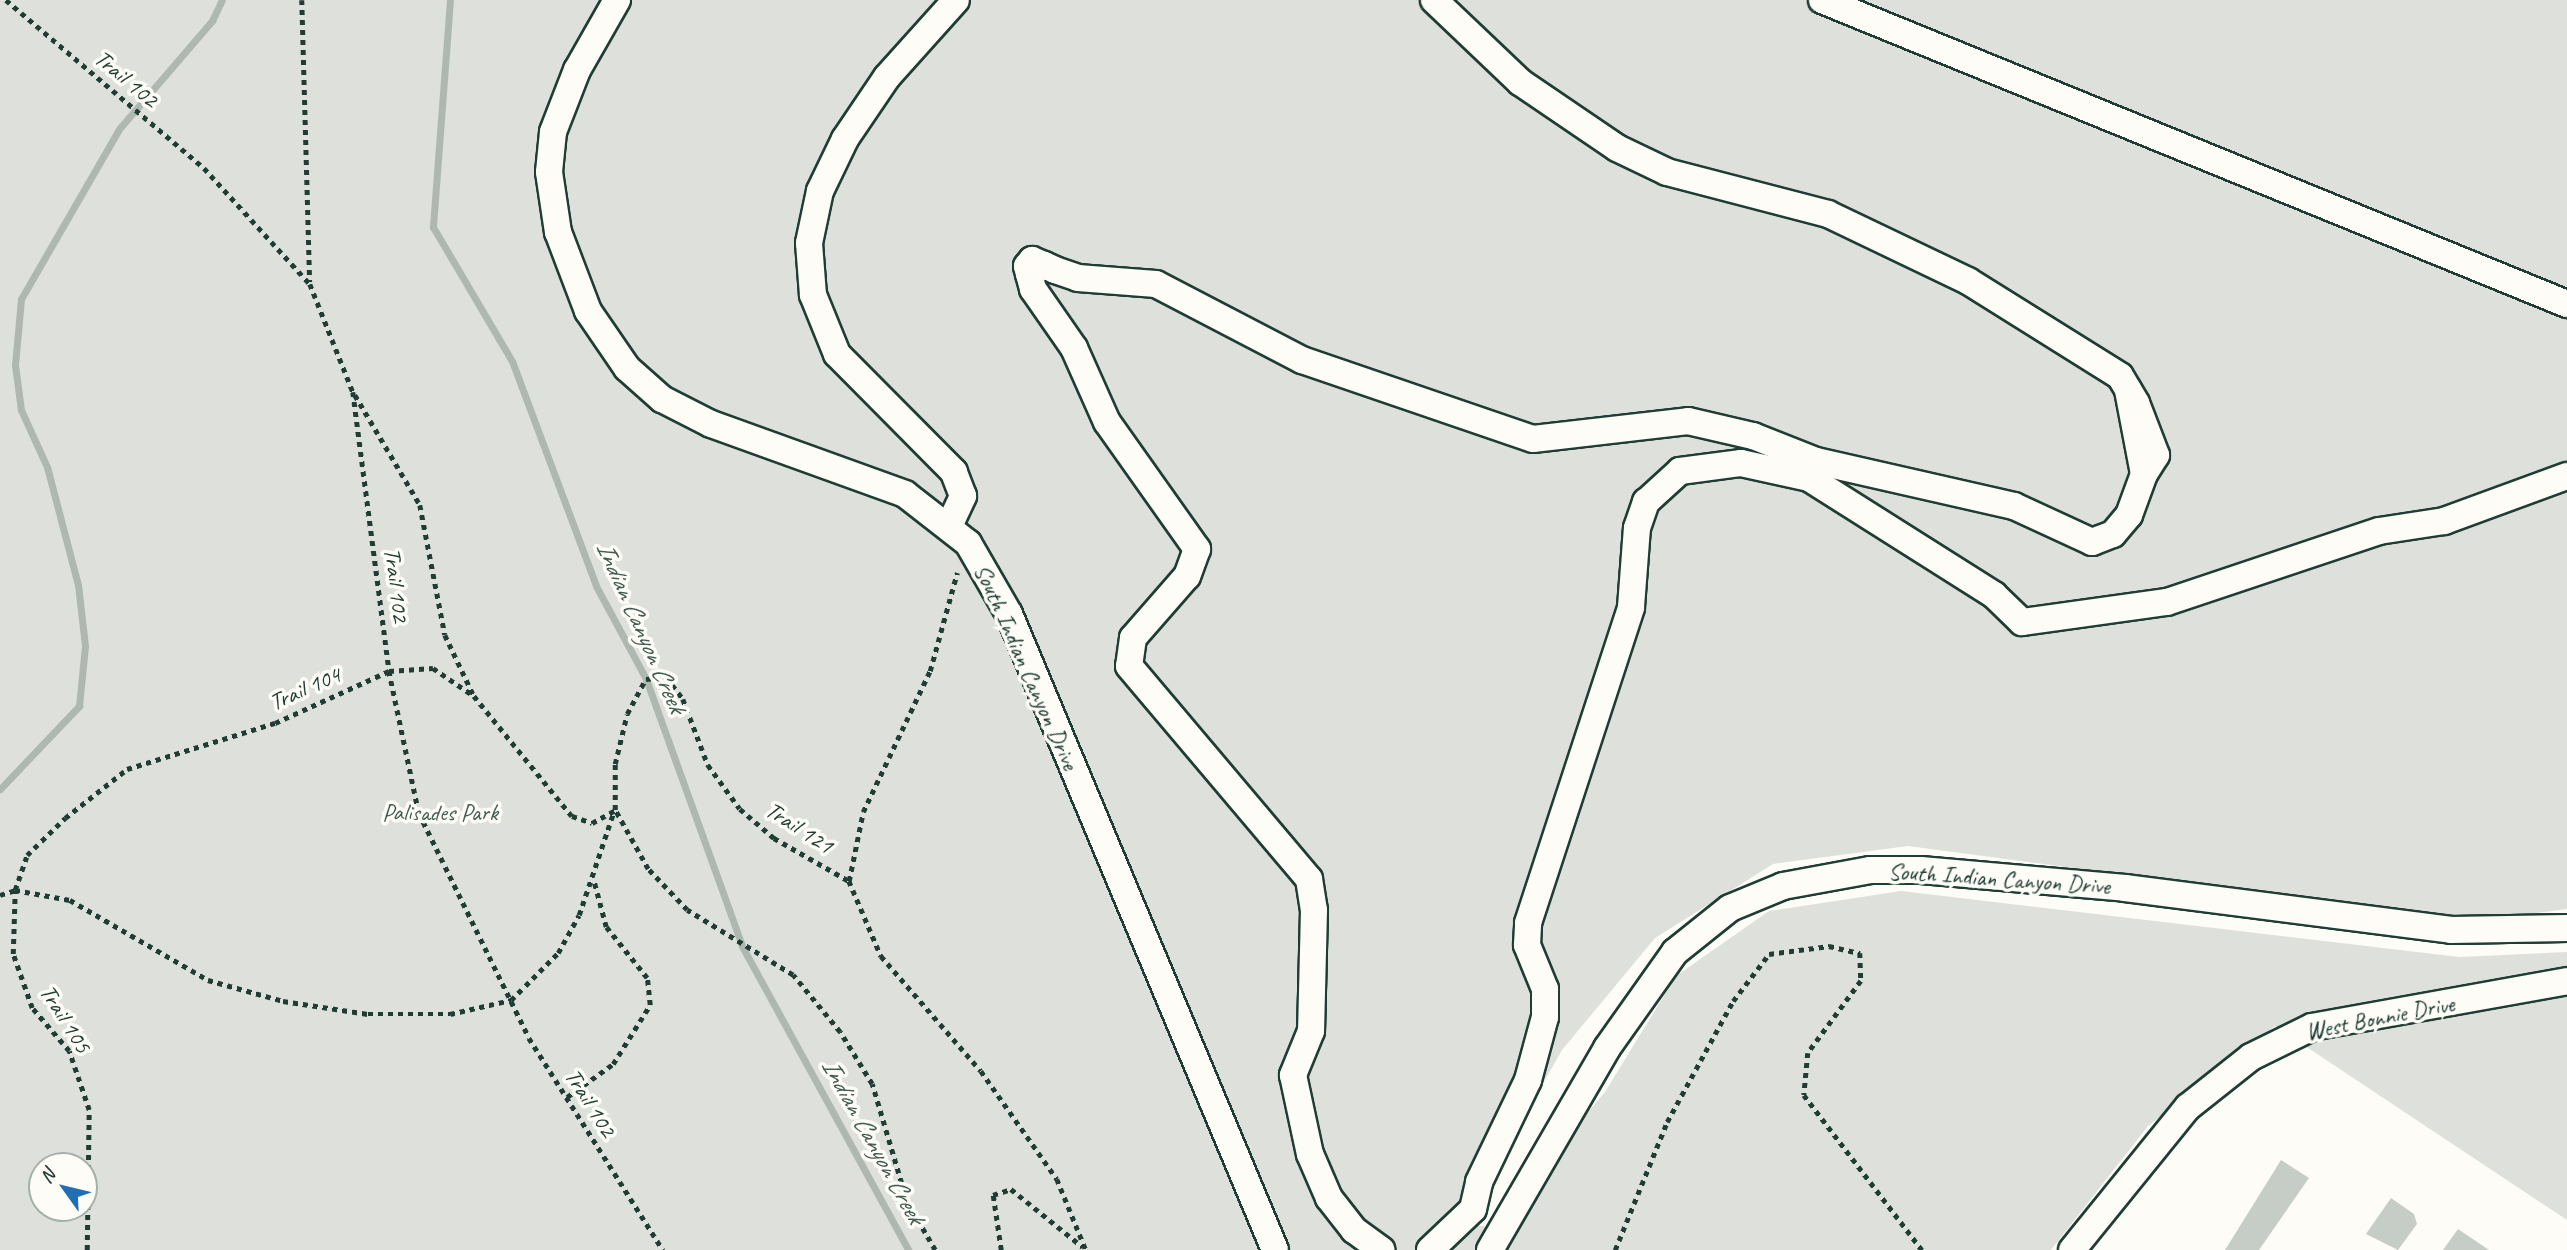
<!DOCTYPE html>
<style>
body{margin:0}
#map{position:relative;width:2567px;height:1250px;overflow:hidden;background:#fdfcf7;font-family:Caveat,sans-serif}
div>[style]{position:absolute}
.green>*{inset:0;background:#dde0db}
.stream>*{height:7px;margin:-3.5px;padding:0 3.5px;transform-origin:3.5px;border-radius:3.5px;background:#aeb8b1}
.building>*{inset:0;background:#c6cdc7}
.path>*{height:4.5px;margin-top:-2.25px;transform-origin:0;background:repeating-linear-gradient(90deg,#1f3d34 0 5px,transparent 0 10px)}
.roads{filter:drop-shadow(2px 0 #1f3d34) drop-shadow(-2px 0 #1f3d34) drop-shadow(0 2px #1f3d34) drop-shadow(0 -2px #1f3d34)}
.minor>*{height:26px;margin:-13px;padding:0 13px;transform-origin:13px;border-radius:13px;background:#fdfcf7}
span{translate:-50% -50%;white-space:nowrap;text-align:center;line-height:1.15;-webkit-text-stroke:7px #fdfcf7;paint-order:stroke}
.street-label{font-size:24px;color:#1f3d34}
.park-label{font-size:24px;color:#455e55}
.water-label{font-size:26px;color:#435c53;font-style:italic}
.north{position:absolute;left:28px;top:1152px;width:70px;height:70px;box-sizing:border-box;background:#fdfcf7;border:2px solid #a4b0a9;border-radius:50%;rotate:304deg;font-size:19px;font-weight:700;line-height:28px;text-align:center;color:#1f3d34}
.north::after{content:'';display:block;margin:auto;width:24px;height:32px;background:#1f6fb2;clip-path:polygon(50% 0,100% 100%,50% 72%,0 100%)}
</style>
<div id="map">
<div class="green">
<div style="clip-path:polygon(evenodd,0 0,2567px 0,2567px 909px,2475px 921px,1908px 846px,1773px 864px,1655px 938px,1562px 1050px,1464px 1223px,1489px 1227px,1605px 1092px,1676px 976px,1769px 911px,1901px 891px,2459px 957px,2567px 952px,2567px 1220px,2275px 1026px,2148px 1126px,2051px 1250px,0 1250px,0 0,42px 1166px,84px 1166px,84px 1208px,42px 1208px,42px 1166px)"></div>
</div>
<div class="stream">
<div style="left:450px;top:0;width:228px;rotate:94.3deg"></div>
<div style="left:433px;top:227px;width:156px;rotate:59.5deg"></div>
<div style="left:512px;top:361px;width:240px;rotate:69.5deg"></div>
<div style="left:596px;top:586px;width:106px;rotate:61.7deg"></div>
<div style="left:646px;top:679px;width:286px;rotate:70.2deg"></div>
<div style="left:743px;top:948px;width:344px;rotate:61.3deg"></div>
<div style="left:0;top:789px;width:115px;rotate:-46.4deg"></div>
<div style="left:79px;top:706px;width:60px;rotate:-84.3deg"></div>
<div style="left:85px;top:646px;width:61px;rotate:-96.5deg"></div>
<div style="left:78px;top:585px;width:122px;rotate:-104.7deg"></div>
<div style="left:47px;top:467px;width:63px;rotate:-114.5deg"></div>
<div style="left:21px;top:410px;width:45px;rotate:-97.6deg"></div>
<div style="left:15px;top:365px;width:66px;rotate:-84.8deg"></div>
<div style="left:21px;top:299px;width:196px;rotate:-60deg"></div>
<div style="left:119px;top:129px;width:143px;rotate:-49.3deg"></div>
<div style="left:212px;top:21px;width:23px;rotate:-65deg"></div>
</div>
<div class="building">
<div style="clip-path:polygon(2281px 1160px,2309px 1178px,2259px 1250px,2225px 1250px)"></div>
<div style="clip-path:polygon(2391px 1198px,2414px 1214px,2417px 1224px,2398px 1250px,2366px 1234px)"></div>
<div style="clip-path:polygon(2458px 1229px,2489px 1250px,2443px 1250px)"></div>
</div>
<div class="path">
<div style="left:6px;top:0;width:260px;rotate:40.3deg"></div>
<div style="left:204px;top:168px;width:157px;rotate:47.6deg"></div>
<div style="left:310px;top:284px;width:116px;rotate:68.3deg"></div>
<div style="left:353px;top:392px;width:281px;rotate:82.6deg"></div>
<div style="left:389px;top:671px;width:145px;rotate:78.1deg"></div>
<div style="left:419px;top:813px;width:250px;rotate:63.9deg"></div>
<div style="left:529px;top:1038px;width:251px;rotate:57.7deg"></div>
<div style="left:302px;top:0;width:282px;rotate:88.4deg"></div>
<div style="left:355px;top:395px;width:128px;rotate:59.4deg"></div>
<div style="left:420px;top:505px;width:132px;rotate:79.1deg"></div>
<div style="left:445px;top:635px;width:68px;rotate:64.6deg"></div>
<div style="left:849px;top:881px;width:70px;rotate:-78.5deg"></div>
<div style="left:863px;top:812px;width:156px;rotate:-64.6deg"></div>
<div style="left:930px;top:671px;width:102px;rotate:-74.6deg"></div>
<div style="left:15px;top:890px;width:56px;rotate:10.3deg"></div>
<div style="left:70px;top:900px;width:160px;rotate:30.1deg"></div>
<div style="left:208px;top:980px;width:78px;rotate:15.6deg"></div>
<div style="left:283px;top:1001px;width:86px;rotate:8.7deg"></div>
<div style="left:368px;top:1014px;width:82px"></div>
<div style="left:450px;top:1014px;width:63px;rotate:-12.9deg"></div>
<div style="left:511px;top:1000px;width:66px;rotate:-45deg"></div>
<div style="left:558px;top:953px;width:43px;rotate:-61.1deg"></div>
<div style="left:579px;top:915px;width:110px;rotate:-71.4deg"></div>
<div style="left:0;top:895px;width:16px;rotate:-18deg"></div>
<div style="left:567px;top:1097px;width:57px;rotate:-35.7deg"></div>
<div style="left:613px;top:1064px;width:70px;rotate:-57.9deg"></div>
<div style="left:650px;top:1005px;width:27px;rotate:-96deg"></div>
<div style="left:647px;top:978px;width:65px;rotate:-128.8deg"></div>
<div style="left:606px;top:927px;width:47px;rotate:-104.9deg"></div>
<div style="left:87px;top:1250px;width:140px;rotate:-89.2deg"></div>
<div style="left:89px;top:1110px;width:62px;rotate:-108.7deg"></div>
<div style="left:69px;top:1051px;width:57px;rotate:-130.7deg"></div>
<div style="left:32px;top:1008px;width:57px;rotate:-109.4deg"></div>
<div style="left:13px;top:954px;width:64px;rotate:-88.2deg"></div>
<div style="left:15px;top:890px;width:37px;rotate:-71deg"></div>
<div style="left:27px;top:855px;width:53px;rotate:-44.2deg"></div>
<div style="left:65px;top:818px;width:79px;rotate:-38.3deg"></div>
<div style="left:127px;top:769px;width:155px;rotate:-17.3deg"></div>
<div style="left:275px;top:723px;width:125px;rotate:-24.5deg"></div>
<div style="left:389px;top:671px;width:44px;rotate:-3.9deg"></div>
<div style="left:433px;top:668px;width:50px;rotate:34.3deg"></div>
<div style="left:474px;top:696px;width:155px;rotate:50.8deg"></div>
<div style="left:572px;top:816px;width:21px;rotate:19deg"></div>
<div style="left:592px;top:823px;width:26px;rotate:-29deg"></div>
<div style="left:935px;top:1250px;width:56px;rotate:-120.3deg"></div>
<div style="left:907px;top:1202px;width:123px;rotate:-106.5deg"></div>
<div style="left:872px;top:1084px;width:61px;rotate:-121.6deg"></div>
<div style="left:840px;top:1032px;width:74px;rotate:-129.5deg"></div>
<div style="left:793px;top:975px;width:124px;rotate:-148.5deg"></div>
<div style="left:687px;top:910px;width:57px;rotate:-133.6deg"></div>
<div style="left:648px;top:869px;width:68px;rotate:-119.2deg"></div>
<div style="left:615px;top:810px;width:46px;rotate:-90deg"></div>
<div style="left:615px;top:764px;width:51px;rotate:-76.5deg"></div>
<div style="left:627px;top:714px;width:40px;rotate:-62deg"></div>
<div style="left:646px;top:679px;width:20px;rotate:-6deg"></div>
<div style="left:666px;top:677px;width:28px;rotate:52deg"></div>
<div style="left:683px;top:699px;width:71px;rotate:69.3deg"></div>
<div style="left:708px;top:765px;width:54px;rotate:54deg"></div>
<div style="left:740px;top:809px;width:45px;rotate:40.5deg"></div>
<div style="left:774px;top:838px;width:86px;rotate:29.8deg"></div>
<div style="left:849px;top:881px;width:82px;rotate:66.9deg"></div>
<div style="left:881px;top:956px;width:152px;rotate:49deg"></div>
<div style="left:981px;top:1071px;width:132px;rotate:54.9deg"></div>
<div style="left:1057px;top:1179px;width:77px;rotate:67.8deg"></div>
<div style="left:1001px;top:1250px;width:56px;rotate:-98.3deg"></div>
<div style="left:993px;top:1195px;width:19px;rotate:-18deg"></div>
<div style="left:1011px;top:1189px;width:92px;rotate:38.9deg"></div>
<div style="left:1615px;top:1250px;width:138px;rotate:-67.9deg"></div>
<div style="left:1667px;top:1122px;width:138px;rotate:-61.4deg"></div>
<div style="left:1733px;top:1001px;width:59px;rotate:-52.5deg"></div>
<div style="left:1769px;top:954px;width:61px;rotate:-7.6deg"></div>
<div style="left:1829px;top:946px;width:32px;rotate:13deg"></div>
<div style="left:1860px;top:953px;width:28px;rotate:88deg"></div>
<div style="left:1861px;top:981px;width:89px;rotate:126.4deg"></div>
<div style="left:1808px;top:1053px;width:42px;rotate:95.4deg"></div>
<div style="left:1804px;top:1095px;width:195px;rotate:52.7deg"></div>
</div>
<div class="roads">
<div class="minor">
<div style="left:617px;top:0;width:81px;rotate:119.7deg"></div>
<div style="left:577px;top:70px;width:66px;rotate:111.2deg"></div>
<div style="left:553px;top:132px;width:40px;rotate:95.7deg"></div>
<div style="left:549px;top:172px;width:61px;rotate:81.5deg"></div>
<div style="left:558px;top:232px;width:85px;rotate:69.2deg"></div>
<div style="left:588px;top:311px;width:69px;rotate:55.6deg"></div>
<div style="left:627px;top:368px;width:47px;rotate:41.5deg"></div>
<div style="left:662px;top:399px;width:55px;rotate:27deg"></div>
<div style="left:711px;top:424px;width:206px;rotate:19.8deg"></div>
<div style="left:905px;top:494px;width:80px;rotate:37.9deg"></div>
<div style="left:968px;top:543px;width:82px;rotate:60deg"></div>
<div style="left:1009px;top:614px;width:689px;rotate:67.3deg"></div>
<div style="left:1434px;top:0;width:119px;rotate:43.6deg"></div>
<div style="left:1520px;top:82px;width:117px;rotate:34.2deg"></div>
<div style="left:1617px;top:148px;width:55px;rotate:25.6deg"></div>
<div style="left:1667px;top:172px;width:166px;rotate:14.6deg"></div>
<div style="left:1828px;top:214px;width:155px;rotate:25.6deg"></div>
<div style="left:1968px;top:281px;width:179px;rotate:32deg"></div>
<div style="left:2120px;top:376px;width:31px;rotate:59deg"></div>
<div style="left:2136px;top:403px;width:56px;rotate:69deg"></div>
<div style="left:2156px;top:455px;width:22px;rotate:122deg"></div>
<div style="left:2144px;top:474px;width:86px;rotate:-100.8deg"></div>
<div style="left:1822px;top:0;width:805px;rotate:22.2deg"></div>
<div style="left:1044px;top:265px;width:17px;rotate:149deg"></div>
<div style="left:1029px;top:274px;width:8px;rotate:-104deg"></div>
<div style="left:1027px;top:266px;width:8px;rotate:-50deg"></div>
<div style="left:1032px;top:260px;width:13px;rotate:23deg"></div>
<div style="left:1044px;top:265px;width:12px;rotate:24deg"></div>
<div style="left:1055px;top:270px;width:24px;rotate:19deg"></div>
<div style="left:1078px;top:278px;width:78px;rotate:4.4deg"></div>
<div style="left:1156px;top:284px;width:165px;rotate:27.5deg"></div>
<div style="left:1302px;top:360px;width:244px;rotate:18.9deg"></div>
<div style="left:1533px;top:439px;width:156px;rotate:-6.6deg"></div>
<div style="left:1688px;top:421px;width:67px;rotate:13deg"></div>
<div style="left:1753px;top:436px;width:68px;rotate:21.6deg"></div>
<div style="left:1816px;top:461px;width:203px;rotate:12.8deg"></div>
<div style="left:2014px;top:506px;width:86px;rotate:24.8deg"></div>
<div style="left:2092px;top:542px;width:22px;rotate:-21deg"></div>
<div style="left:2113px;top:534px;width:25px;rotate:-50deg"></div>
<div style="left:2129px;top:515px;width:44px;rotate:-69.9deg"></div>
<div style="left:1029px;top:274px;width:16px;rotate:75deg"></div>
<div style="left:1033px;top:289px;width:72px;rotate:55.2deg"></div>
<div style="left:1074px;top:348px;width:81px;rotate:66deg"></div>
<div style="left:1107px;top:422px;width:156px;rotate:54.7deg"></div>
<div style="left:1197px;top:549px;width:29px;rotate:110deg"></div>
<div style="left:1187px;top:576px;width:82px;rotate:131.1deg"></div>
<div style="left:1133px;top:638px;width:28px;rotate:98deg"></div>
<div style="left:1129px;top:666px;width:279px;rotate:49.8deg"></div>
<div style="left:1309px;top:879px;width:31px;rotate:81deg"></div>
<div style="left:1314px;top:910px;width:121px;rotate:91.4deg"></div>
<div style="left:1311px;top:1031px;width:48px;rotate:112.2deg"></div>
<div style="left:1293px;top:1075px;width:81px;rotate:77.9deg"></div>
<div style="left:1310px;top:1154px;width:48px;rotate:66.6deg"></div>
<div style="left:1329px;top:1198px;width:41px;rotate:52deg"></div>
<div style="left:1354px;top:1230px;width:34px;rotate:36deg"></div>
<div style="left:950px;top:524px;width:31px;rotate:-65deg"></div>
<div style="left:963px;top:496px;width:26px;rotate:-111deg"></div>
<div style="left:954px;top:472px;width:166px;rotate:-134.8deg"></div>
<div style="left:837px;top:354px;width:64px;rotate:-112.1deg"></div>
<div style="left:813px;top:295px;width:52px;rotate:-94.4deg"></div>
<div style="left:809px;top:243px;width:53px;rotate:-78.1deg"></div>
<div style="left:820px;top:191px;width:58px;rotate:-64.3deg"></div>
<div style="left:845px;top:139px;width:75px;rotate:-55.9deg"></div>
<div style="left:887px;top:77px;width:103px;rotate:-48.1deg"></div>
<div style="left:1430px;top:1250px;width:59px;rotate:-43.6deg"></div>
<div style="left:1473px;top:1209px;width:28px;rotate:-77deg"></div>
<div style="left:1479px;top:1182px;width:113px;rotate:-64.3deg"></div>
<div style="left:1528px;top:1080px;width:65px;rotate:-74.9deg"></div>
<div style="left:1545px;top:1017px;width:28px;rotate:-90deg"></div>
<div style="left:1545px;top:989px;width:48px;rotate:-112.2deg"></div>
<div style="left:1527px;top:945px;width:22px;rotate:-87deg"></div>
<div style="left:1528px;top:923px;width:332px;rotate:-71.9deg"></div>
<div style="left:1631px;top:607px;width:79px;rotate:-85.7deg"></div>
<div style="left:1637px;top:528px;width:28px;rotate:-71deg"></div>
<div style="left:1646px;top:502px;width:46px;rotate:-42.4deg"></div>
<div style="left:1680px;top:471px;width:62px;rotate:-7.5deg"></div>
<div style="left:1741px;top:463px;width:70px;rotate:12.4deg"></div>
<div style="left:1809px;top:478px;width:219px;rotate:32.3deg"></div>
<div style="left:1994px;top:595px;width:39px;rotate:44deg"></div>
<div style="left:2022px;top:622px;width:146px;rotate:-7.9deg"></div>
<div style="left:2167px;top:602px;width:224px;rotate:-18.5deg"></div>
<div style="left:2379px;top:531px;width:66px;rotate:-8.7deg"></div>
<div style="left:2444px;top:521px;width:131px;rotate:-20.1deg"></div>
<div style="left:1490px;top:1250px;width:233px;rotate:-59.9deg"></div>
<div style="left:1607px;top:1048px;width:118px;rotate:-54.7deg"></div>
<div style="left:1675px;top:952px;width:70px;rotate:-38.7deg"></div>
<div style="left:1730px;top:908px;width:57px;rotate:-22.5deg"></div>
<div style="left:1783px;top:886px;width:88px;rotate:-10.4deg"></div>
<div style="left:1870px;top:870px;width:51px"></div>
<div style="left:1921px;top:870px;width:205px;rotate:5deg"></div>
<div style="left:2125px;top:888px;width:329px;rotate:7.3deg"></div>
<div style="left:2451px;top:930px;width:116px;rotate:-1deg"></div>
<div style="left:2072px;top:1250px;width:184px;rotate:-51deg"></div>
<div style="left:2188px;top:1107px;width:80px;rotate:-38.4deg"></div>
<div style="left:2251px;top:1057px;width:68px;rotate:-26.2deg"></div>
<div style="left:2312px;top:1027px;width:259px;rotate:-10.2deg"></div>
</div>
</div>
<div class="street-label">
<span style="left:126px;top:79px;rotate:40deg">Trail 102</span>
<span style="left:396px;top:585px;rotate:83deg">Trail 102</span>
<span style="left:1026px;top:667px;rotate:66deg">South Indian Canyon Drive</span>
<span style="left:305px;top:689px;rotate:-24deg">Trail 104</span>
<span style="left:799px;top:828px;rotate:33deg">Trail 121</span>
<span style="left:1999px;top:879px;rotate:4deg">South Indian Canyon Drive</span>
<span style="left:2380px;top:1018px;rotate:-11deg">West Bonnie Drive</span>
<span style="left:65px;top:1019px;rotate:58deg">Trail 105</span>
<span style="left:590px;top:1103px;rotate:58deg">Trail 102</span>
</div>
<div class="park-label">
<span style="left:440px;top:813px">Palisades Park</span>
</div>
<div class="water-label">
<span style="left:641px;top:627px;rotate:66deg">Indian Canyon Creek</span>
<span style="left:873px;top:1141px;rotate:61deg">Indian Canyon Creek</span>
</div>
<div class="north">N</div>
</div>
